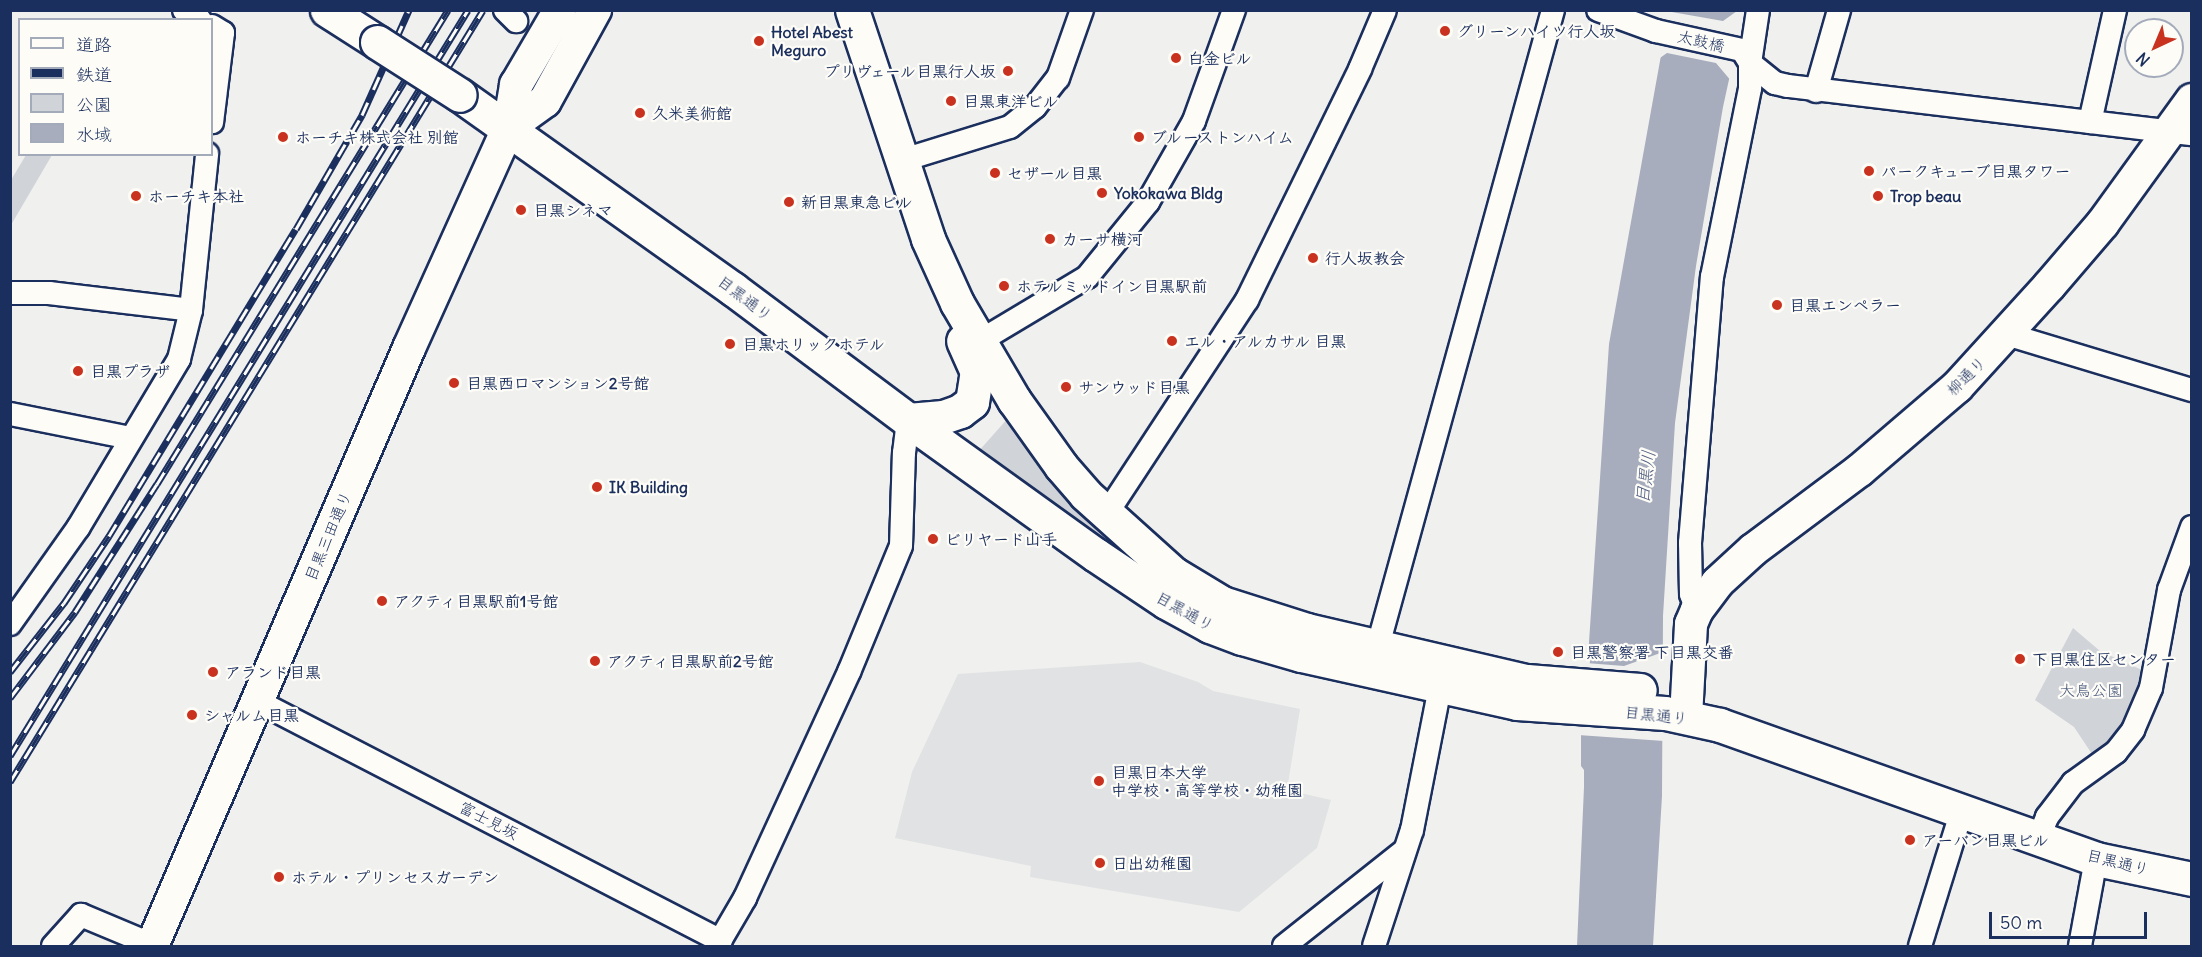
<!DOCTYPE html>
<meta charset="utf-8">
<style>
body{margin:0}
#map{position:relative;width:2202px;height:957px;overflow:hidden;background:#f0f0ee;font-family:Delius,"Klee One",sans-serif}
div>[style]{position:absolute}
.built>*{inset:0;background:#e0e2e3}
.green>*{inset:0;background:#d0d3d8}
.water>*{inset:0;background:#a7adbd}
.pier>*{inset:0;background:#f0f0ee}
.roads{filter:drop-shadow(2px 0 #1b2f5e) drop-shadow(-2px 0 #1b2f5e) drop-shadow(0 2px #1b2f5e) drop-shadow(0 -2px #1b2f5e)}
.street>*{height:22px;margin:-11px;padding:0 11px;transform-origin:11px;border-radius:11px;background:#fdfcf7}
.secondary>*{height:32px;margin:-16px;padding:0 16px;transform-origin:16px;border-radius:16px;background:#fdfcf7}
.primary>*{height:33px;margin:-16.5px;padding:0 16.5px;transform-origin:16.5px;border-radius:16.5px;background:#fdfcf7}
.rail>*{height:7px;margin-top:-3.5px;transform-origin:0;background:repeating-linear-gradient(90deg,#fdfcf7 0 14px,#1b2f5e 0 28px);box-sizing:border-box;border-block:2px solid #1b2f5e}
.bridges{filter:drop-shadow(2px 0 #1b2f5e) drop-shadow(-2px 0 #1b2f5e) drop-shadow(0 2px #1b2f5e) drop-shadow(0 -2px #1b2f5e)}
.primary-bridge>*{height:33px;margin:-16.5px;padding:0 16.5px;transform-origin:16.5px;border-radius:16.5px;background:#fdfcf7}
.dots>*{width:16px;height:16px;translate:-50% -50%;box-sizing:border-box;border:3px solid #fdfcf7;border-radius:50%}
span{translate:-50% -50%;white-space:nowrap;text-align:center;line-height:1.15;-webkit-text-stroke:4.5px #fdfcf7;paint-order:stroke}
.poi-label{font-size:16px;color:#1b2f5e;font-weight:700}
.left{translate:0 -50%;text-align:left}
.right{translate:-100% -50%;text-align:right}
.street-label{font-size:16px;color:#1b2f5e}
.park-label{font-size:16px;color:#48587c}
.water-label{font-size:18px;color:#4c5b7f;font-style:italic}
.frame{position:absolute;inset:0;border:12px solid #1b2f5e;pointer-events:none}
.legend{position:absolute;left:18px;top:18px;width:195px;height:138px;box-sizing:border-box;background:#fdfcf7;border:2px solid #a3aaba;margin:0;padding:8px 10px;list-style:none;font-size:18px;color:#1b2f5e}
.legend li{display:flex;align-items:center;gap:12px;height:30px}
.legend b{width:30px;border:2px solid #a3aaba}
.north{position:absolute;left:2124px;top:18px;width:60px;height:60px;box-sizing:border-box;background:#fdfcf7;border:2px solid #a3aaba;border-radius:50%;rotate:224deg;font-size:16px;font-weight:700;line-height:24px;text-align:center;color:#1b2f5e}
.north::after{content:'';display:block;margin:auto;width:21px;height:27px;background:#c8321e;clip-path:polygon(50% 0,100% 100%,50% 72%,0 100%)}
.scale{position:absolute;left:1989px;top:912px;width:158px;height:27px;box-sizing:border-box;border:3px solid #1b2f5e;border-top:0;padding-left:8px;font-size:18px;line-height:21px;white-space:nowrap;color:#1b2f5e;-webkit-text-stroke:4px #fdfcf7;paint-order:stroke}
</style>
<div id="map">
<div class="built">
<div style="clip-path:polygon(1140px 662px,1198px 682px,1213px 691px,1300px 709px,1287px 790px,1331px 800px,1317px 848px,1239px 912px,1030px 877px,1031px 866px,895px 838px,912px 772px,958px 674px)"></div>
</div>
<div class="green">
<div style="clip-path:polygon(26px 155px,52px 155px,11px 225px,11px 180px)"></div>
<div style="clip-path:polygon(1009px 417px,1076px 505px,1110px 540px,1162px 580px,977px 453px)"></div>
<div style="clip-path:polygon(2073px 628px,2100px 651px,2142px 670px,2140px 688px,2108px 748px,2094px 757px,2074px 727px,2035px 700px)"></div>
</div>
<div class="water">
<div style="clip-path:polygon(1669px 11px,1744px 11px,1723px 107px,1696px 266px,1675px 423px,1663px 616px,1662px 796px,1653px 946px,1577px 946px,1584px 787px,1584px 770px,1581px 766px,1581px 696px,1591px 658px,1588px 657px,1609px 344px)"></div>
</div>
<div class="pier">
<div style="clip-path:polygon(1747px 10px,1732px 82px,1716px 63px,1667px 53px,1657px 60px,1666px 11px,1723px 21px,1737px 11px)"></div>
<div style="clip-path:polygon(1666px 651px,1664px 741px,1578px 735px,1580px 691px,1586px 663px,1624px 666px)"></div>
</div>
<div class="roads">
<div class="street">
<div style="left:184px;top:10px;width:19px;rotate:32deg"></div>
<div style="left:505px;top:10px;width:16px;rotate:45deg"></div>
<div style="left:1598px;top:10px;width:62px;rotate:19.9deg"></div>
<div style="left:1656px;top:31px;width:88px;rotate:12.5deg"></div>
<div style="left:1742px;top:50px;width:15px;rotate:58deg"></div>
<div style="left:1750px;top:63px;width:32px;rotate:39deg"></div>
<div style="left:1775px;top:83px;width:13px;rotate:13deg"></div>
<div style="left:1788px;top:86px;width:407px;rotate:6.8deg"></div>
<div style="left:212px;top:26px;width:13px;rotate:32deg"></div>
<div style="left:223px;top:33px;width:90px;rotate:97deg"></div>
<div style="left:1816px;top:91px;width:84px;rotate:-74.1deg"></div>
<div style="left:2090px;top:122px;width:115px;rotate:-77.4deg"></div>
<div style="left:900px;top:161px;width:115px;rotate:-17.2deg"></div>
<div style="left:1010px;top:127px;width:32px;rotate:-39deg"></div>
<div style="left:1035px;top:107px;width:37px;rotate:-52deg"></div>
<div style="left:1058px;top:78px;width:72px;rotate:-70.6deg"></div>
<div style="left:10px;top:293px;width:39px"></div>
<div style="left:49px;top:293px;width:143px;rotate:6.8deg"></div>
<div style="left:2006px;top:334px;width:194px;rotate:16.8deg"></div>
<div style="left:980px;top:341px;width:125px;rotate:-30.9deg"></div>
<div style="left:1087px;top:277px;width:97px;rotate:-50.9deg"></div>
<div style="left:1148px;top:202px;width:93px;rotate:-60.4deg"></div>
<div style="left:1194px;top:121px;width:118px;rotate:-70.2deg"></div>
<div style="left:10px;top:414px;width:122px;rotate:11.3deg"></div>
<div style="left:1107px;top:513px;width:255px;rotate:-56.7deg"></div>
<div style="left:1247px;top:300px;width:257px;rotate:-63.9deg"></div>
<div style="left:1360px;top:69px;width:64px;rotate:-67deg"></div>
<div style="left:1697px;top:610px;width:17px;rotate:-111deg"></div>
<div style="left:1691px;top:594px;width:51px;rotate:-91.1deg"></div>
<div style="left:1690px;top:543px;width:267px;rotate:-85.3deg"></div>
<div style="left:1712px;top:277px;width:193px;rotate:-78.6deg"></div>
<div style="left:1750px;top:88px;width:25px;rotate:-90deg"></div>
<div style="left:1750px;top:63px;width:54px;rotate:-81.4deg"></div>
<div style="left:10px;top:624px;width:118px;rotate:-54.7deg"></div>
<div style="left:78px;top:528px;width:197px;rotate:-59.1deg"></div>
<div style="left:179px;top:359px;width:50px;rotate:-76.2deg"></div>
<div style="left:191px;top:310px;width:157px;rotate:-84.1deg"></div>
<div style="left:1374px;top:660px;width:674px;rotate:-74.6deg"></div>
<div style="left:257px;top:701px;width:522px;rotate:27.35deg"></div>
<div style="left:2039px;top:837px;width:22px;rotate:-68deg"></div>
<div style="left:2047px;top:817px;width:43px;rotate:-52.6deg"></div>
<div style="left:2073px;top:783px;width:53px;rotate:-35.8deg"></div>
<div style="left:2116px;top:752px;width:28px;rotate:-52deg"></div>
<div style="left:2133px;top:730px;width:46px;rotate:-66.8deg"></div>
<div style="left:2151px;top:688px;width:100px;rotate:-79.6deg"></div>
<div style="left:2169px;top:590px;width:67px;rotate:-69.9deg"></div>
<div style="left:53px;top:946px;width:42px;rotate:-47.9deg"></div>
<div style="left:81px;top:915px;width:80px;rotate:22.7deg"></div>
<div style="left:717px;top:946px;width:56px;rotate:-59.7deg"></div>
<div style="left:745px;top:898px;width:249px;rotate:-65.3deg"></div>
<div style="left:849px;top:672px;width:136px;rotate:-67.6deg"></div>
<div style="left:901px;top:546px;width:93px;rotate:-88.2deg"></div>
<div style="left:904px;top:453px;width:33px;rotate:-83deg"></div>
<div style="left:1284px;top:946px;width:154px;rotate:-38.4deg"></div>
<div style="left:1374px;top:946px;width:122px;rotate:-71.9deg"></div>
<div style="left:1412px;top:830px;width:146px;rotate:-78.9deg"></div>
<div style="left:1920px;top:946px;width:142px;rotate:-72.8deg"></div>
<div style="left:2080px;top:946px;width:88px;rotate:-79.6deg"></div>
</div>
<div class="secondary">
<div style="left:509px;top:127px;width:44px;rotate:-35.8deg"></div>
<div style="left:545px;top:101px;width:104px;rotate:-61.2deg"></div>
<div style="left:1686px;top:717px;width:93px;rotate:-86.9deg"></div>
<div style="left:1691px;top:624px;width:15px;rotate:-67deg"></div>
<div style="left:1697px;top:610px;width:34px;rotate:-53deg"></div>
<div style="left:1717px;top:583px;width:49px;rotate:-42.5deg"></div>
<div style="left:1753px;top:550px;width:134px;rotate:-36.8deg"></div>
<div style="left:1860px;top:470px;width:128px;rotate:-40.6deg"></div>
<div style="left:1957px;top:387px;width:137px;rotate:-47.7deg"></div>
<div style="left:2049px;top:286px;width:83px;rotate:-49.4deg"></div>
<div style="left:2103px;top:223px;width:152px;rotate:-54.1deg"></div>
<div style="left:152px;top:946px;width:651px;rotate:-66.74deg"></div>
<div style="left:409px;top:348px;width:243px;rotate:-65.7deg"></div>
<div style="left:509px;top:127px;width:43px;rotate:-80.5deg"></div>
<div style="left:516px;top:85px;width:87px;rotate:-59.6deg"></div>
</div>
<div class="primary">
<div style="left:327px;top:10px;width:59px;rotate:32.6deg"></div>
<div style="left:852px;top:10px;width:241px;rotate:71.6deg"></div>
<div style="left:928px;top:239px;width:70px;rotate:65.6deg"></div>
<div style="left:957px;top:303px;width:113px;rotate:59.6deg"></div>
<div style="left:1014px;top:400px;width:81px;rotate:54.5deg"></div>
<div style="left:1061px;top:466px;width:37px;rotate:49deg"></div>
<div style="left:1085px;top:494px;width:120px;rotate:42deg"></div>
<div style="left:1174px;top:574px;width:56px;rotate:31.1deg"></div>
<div style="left:1222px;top:603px;width:89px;rotate:17.6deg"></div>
<div style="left:1307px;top:630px;width:226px;rotate:13.1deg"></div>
<div style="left:1527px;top:681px;width:113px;rotate:4.6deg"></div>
<div style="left:460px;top:95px;width:335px;rotate:35.4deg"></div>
<div style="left:733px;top:289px;width:219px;rotate:36.8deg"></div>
<div style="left:908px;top:420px;width:231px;rotate:35.7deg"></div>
<div style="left:1096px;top:555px;width:84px;rotate:33.9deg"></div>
<div style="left:1166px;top:602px;width:50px;rotate:28.6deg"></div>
<div style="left:1210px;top:626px;width:34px;rotate:21deg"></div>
<div style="left:1242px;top:638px;width:61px;rotate:16.1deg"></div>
<div style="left:1301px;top:655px;width:221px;rotate:12.5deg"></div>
<div style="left:1517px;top:703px;width:148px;rotate:3.9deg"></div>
<div style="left:1665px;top:713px;width:56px;rotate:12.3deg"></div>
<div style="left:1720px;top:725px;width:399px;rotate:19.6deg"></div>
<div style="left:2096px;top:859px;width:98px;rotate:11.8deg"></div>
<div style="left:908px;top:420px;width:35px;rotate:-5deg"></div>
<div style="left:943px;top:417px;width:18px;rotate:-19deg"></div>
<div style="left:960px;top:411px;width:15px;rotate:-37deg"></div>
<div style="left:972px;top:402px;width:30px;rotate:-81deg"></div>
<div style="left:977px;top:372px;width:34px;rotate:-114deg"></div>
</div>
</div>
<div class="rail">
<div style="left:10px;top:672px;width:88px;rotate:-52deg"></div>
<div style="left:64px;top:603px;width:81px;rotate:-56.1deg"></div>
<div style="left:109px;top:536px;width:359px;rotate:-58.7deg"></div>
<div style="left:296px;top:229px;width:132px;rotate:-59.9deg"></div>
<div style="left:362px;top:115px;width:115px;rotate:-65.9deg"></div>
<div style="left:10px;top:698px;width:108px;rotate:-52.9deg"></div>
<div style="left:75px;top:612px;width:152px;rotate:-57.4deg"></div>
<div style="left:157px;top:484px;width:556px;rotate:-58.45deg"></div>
<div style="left:10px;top:756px;width:875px;rotate:-58.45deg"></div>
<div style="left:10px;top:782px;width:905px;rotate:-58.5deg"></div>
</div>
<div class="bridges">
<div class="primary-bridge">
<div style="left:377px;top:42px;width:98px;rotate:32.6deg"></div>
</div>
</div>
<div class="dots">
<div style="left:1445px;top:31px;background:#c8321e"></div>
<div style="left:759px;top:41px;background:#c8321e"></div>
<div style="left:1176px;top:58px;background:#c8321e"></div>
<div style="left:1008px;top:71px;background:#c8321e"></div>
<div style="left:951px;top:101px;background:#c8321e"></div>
<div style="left:640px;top:113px;background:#c8321e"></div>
<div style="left:283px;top:137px;background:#c8321e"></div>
<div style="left:1139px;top:137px;background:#c8321e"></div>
<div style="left:1869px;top:171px;background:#c8321e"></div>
<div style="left:995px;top:173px;background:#c8321e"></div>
<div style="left:1102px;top:193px;background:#c8321e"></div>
<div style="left:136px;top:196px;background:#c8321e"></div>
<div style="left:1878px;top:196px;background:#c8321e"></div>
<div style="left:789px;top:202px;background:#c8321e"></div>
<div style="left:521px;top:210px;background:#c8321e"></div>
<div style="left:1050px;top:239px;background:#c8321e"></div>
<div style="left:1313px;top:258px;background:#c8321e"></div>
<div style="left:1004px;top:286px;background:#c8321e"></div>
<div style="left:1777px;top:305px;background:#c8321e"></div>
<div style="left:1172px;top:341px;background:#c8321e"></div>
<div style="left:730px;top:344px;background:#c8321e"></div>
<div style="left:78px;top:371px;background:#c8321e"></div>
<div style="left:454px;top:383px;background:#c8321e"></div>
<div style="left:1066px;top:387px;background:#c8321e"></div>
<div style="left:597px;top:487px;background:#c8321e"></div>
<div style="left:933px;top:539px;background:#c8321e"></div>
<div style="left:382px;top:601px;background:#c8321e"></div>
<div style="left:1558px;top:652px;background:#c8321e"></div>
<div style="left:2020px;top:659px;background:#c8321e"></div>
<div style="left:595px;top:661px;background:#c8321e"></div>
<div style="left:213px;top:672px;background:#c8321e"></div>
<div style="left:192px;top:715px;background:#c8321e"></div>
<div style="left:1099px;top:781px;background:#c8321e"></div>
<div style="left:1910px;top:840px;background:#c8321e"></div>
<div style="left:1100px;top:863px;background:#c8321e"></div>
<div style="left:279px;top:877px;background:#c8321e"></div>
</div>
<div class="poi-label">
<span class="left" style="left:1457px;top:31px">グリーンハイツ行人坂</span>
<span class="left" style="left:771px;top:41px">Hotel Abest<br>Meguro</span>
<span class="left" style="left:1188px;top:58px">白金ビル</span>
<span class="right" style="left:996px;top:71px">プリヴェール目黒行人坂</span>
<span class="left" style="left:963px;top:101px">目黒東洋ビル</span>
<span class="left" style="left:652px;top:113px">久米美術館</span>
<span class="left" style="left:295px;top:137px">ホーチキ株式会社 別館</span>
<span class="left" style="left:1151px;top:137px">ブルーストンハイム</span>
<span class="left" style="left:1881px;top:171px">パークキューブ目黒タワー</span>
<span class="left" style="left:1007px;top:173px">セザール目黒</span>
<span class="left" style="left:1114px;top:193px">Yokokawa Bldg</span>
<span class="left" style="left:148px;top:196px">ホーチキ本社</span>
<span class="left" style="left:1890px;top:196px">Trop beau</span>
<span class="left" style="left:801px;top:202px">新目黒東急ビル</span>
<span class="left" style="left:533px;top:210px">目黒シネマ</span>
<span class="left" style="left:1062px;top:239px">カーサ横河</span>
<span class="left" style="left:1325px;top:258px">行人坂教会</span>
<span class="left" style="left:1016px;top:286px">ホテルミッドイン目黒駅前</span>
<span class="left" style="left:1789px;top:305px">目黒エンペラー</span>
<span class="left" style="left:1184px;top:341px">エル・アルカサル 目黒</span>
<span class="left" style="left:742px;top:344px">目黒ホリックホテル</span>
<span class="left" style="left:90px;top:371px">目黒プラザ</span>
<span class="left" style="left:466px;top:383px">目黒西口マンション2号館</span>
<span class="left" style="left:1078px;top:387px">サンウッド目黒</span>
<span class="left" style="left:609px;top:487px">IK Building</span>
<span class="left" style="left:945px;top:539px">ビリヤード山手</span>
<span class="left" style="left:394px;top:601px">アクティ目黒駅前1号館</span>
<span class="left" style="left:1570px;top:652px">目黒警察署 下目黒交番</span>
<span class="left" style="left:2032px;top:659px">下目黒住区センター</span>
<span class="left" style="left:607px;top:661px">アクティ目黒駅前2号館</span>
<span class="left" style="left:225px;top:672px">アランド目黒</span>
<span class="left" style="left:204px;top:715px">シャルム目黒</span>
<span class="left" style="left:1111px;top:781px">目黒日本大学<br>中学校・高等学校・幼稚園</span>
<span class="left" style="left:1922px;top:840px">アーバン目黒ビル</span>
<span class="left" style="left:1112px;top:863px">日出幼稚園</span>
<span class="left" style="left:291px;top:877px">ホテル・プリンセスガーデン</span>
</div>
<div class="street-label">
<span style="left:1701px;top:41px;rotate:13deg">太鼓橋</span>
<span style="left:745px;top:298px;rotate:37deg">目黒通り</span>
<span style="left:1966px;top:376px;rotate:-45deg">柳通り</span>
<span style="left:328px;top:536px;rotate:-67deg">目黒三田通り</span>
<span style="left:1185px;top:611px;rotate:29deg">目黒通り</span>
<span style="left:1656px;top:715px;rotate:6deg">目黒通り</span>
<span style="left:489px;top:820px;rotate:27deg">富士見坂</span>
<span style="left:2118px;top:862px;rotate:14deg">目黒通り</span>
</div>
<div class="park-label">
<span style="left:2091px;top:690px">大鳥公園</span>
</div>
<div class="water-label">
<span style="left:1646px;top:477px;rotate:-83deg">目黒川</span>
</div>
<div class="frame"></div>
<ul class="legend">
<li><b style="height:8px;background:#fdfcf7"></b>道路</li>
<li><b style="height:8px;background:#1b2f5e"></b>鉄道</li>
<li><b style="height:16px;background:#d0d3d8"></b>公園</li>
<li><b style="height:16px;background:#a7adbd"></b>水域</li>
</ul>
<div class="north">N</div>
<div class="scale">50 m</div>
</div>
